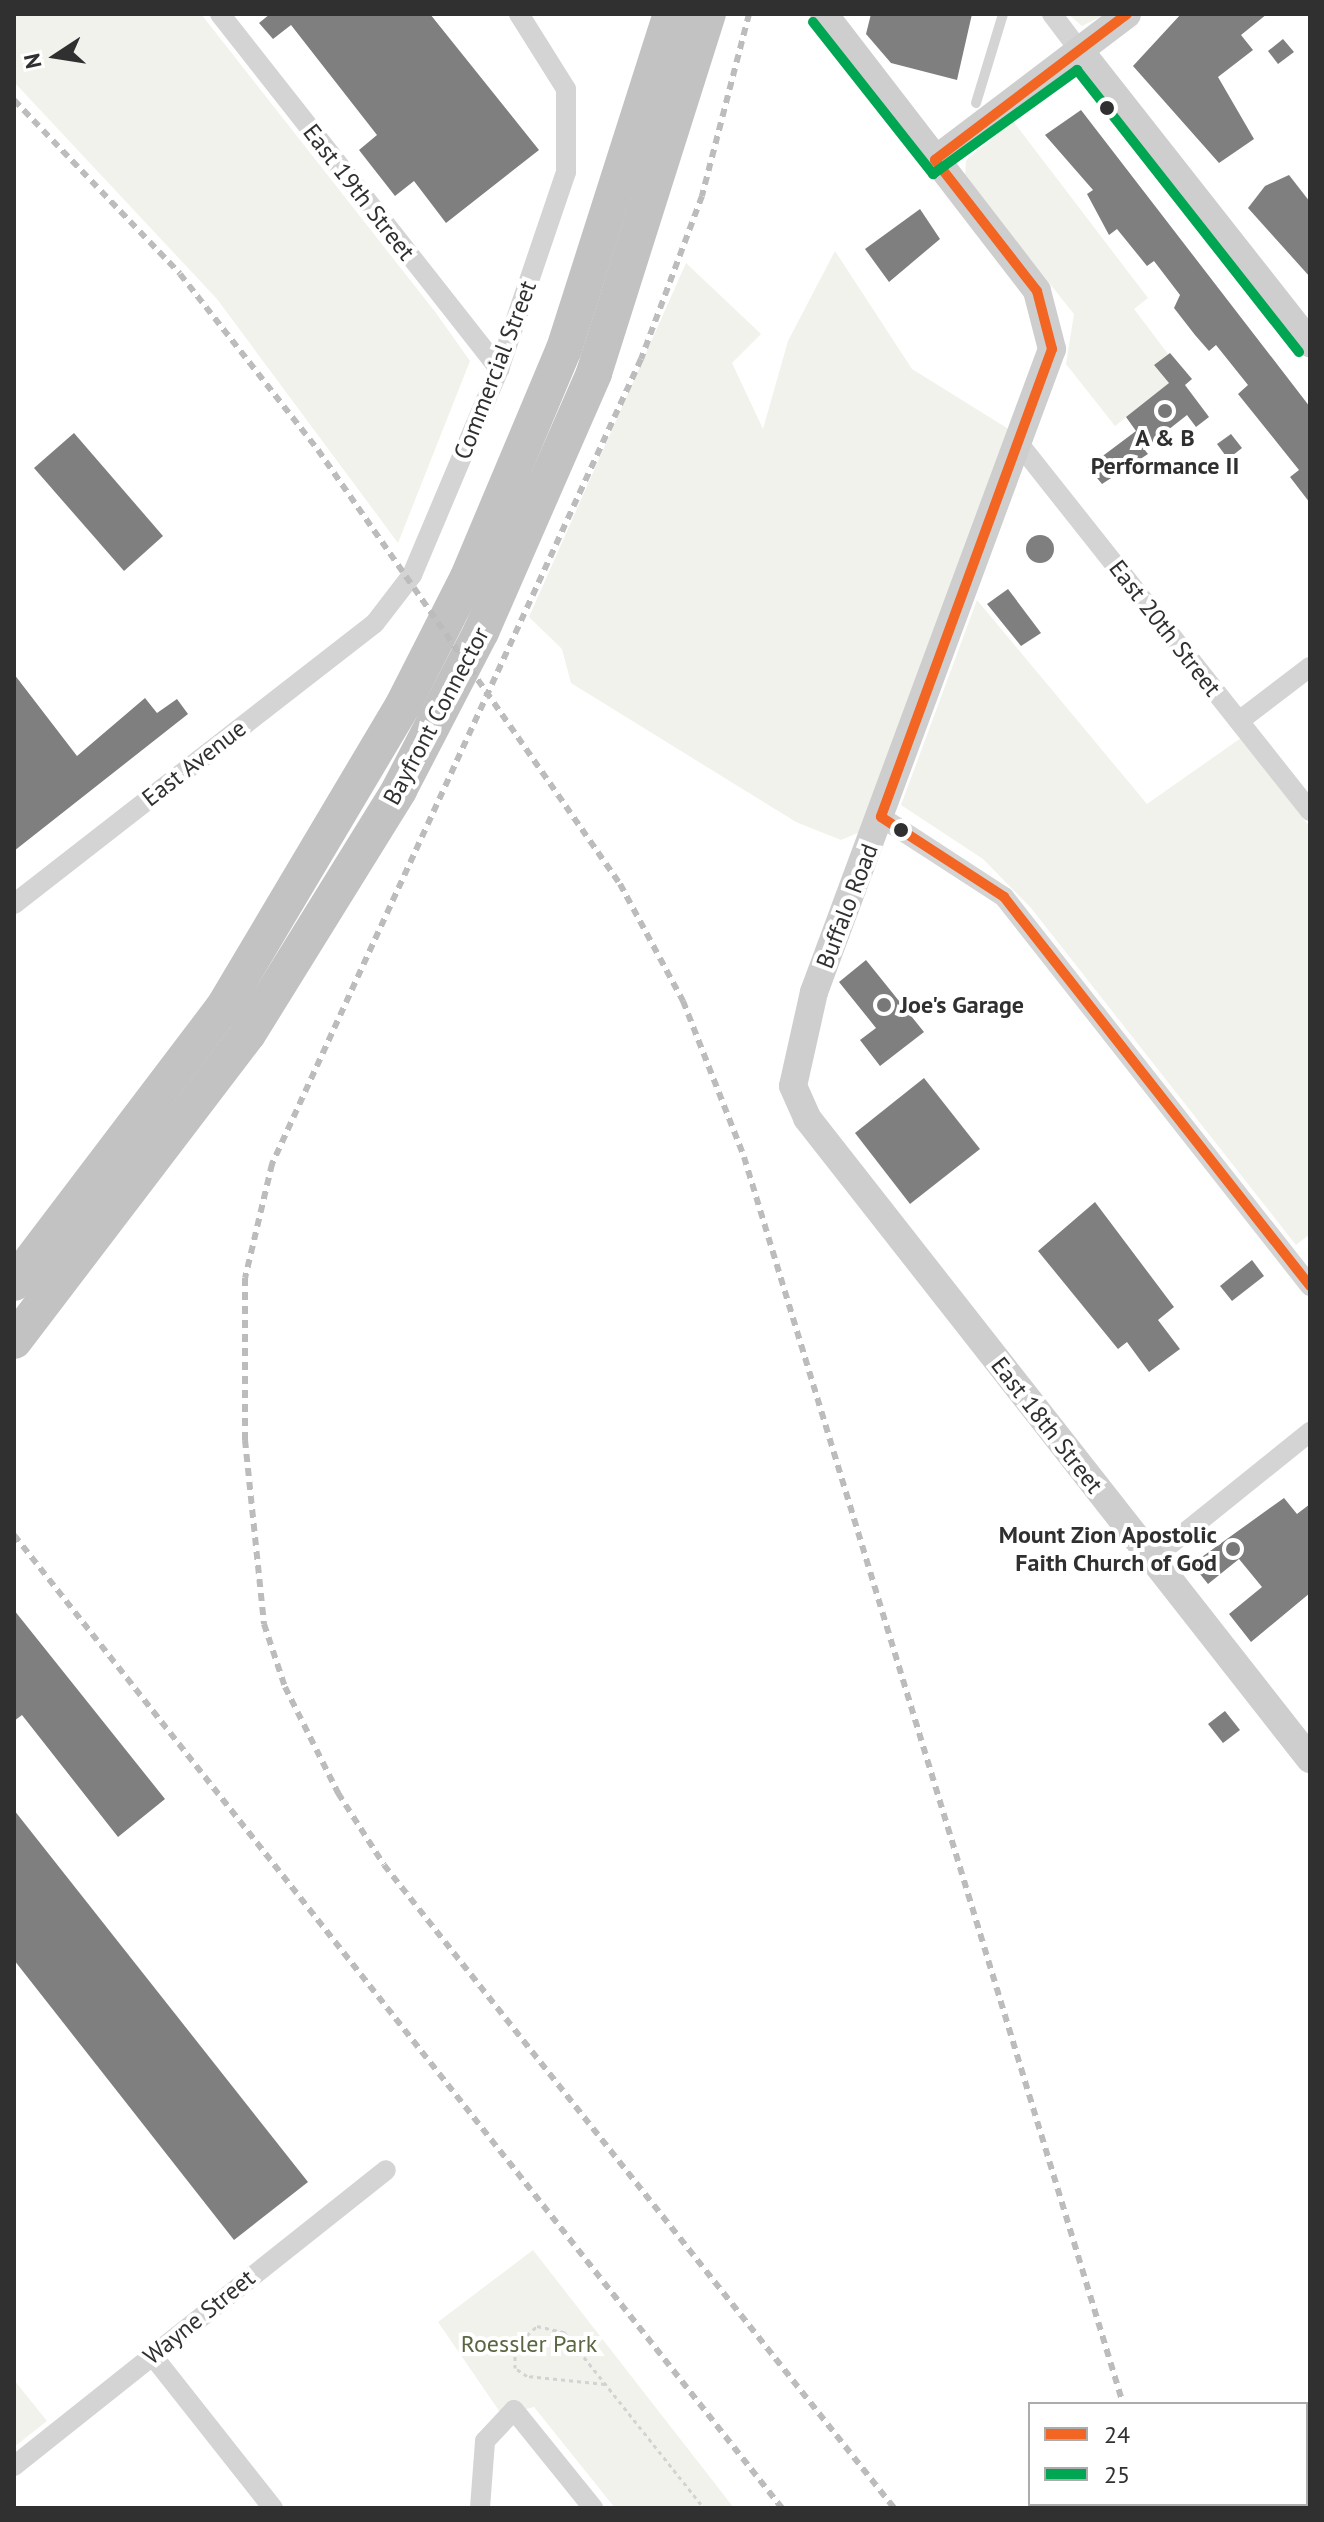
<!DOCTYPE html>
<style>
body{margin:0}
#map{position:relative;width:1324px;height:2522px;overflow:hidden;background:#fff;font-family:"PT Sans",sans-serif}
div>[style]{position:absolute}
.green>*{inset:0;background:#f1f2ec}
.building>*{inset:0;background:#7f7f7f}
.round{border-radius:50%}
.path>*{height:3px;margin-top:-1.5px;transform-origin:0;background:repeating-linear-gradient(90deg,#d3d3d3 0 4px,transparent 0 8px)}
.lane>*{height:10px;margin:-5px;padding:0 5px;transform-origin:5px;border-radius:5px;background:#d4d4d4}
.street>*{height:20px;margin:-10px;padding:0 10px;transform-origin:10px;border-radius:10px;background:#d4d4d4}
.secondary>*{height:28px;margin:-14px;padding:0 14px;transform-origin:14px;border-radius:14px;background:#cecece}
.highway>*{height:36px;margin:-18px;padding:0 18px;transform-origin:18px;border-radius:18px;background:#c2c2c2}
.rail>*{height:6px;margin-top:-3px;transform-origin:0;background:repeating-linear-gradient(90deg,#bcbcbc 0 8px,transparent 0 14px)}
.bus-1>*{height:10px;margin:-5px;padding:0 5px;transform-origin:5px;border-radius:5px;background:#f26522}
.bus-2>*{height:10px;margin:-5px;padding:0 5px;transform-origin:5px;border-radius:5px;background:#00a651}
.dots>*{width:22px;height:22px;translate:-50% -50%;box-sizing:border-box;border:4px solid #fff;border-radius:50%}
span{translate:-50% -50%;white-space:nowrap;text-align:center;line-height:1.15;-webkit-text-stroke:8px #fff;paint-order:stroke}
.street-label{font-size:24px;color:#303030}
.poi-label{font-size:24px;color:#303030;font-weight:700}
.left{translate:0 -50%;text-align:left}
.right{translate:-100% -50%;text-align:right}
.park-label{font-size:24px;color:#5a6642}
.frame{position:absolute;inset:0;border:16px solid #303030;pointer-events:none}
.legend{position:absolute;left:1028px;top:2402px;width:280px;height:104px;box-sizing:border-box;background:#fff;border:2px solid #acacac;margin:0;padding:10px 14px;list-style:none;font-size:24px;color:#303030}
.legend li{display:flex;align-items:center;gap:16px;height:40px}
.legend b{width:40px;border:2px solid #acacac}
.north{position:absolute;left:16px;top:16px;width:80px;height:80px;-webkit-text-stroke:6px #fff;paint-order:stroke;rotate:258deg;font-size:22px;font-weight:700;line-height:32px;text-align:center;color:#303030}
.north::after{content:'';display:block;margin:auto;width:28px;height:36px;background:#303030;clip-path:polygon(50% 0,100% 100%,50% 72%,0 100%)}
</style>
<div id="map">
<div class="green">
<div style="clip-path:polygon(14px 14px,201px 14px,436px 313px,470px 361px,398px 543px,217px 299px,14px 82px)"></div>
<div style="clip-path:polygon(1068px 14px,1106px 14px,1082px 26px)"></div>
<div style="clip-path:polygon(1013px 121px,1148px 298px,1134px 309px,1168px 354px,1154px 365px,1169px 383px,1115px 426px,1066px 364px,1074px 314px,965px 178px,966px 160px)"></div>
<div style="clip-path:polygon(835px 251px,912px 369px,1010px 430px,860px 832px,841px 840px,796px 822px,571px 683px,562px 649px,529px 617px,686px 263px,761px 334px,732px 363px,763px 429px,788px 341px)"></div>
<div style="clip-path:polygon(977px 600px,1147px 804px,1241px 738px,1310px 827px,1310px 1234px,1296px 1245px,1031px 908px,983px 859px,901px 805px)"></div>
<div style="clip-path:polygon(533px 2250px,734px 2508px,615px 2508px,534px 2407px,502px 2415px,438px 2322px)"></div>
<div style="clip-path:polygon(14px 2380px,47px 2421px,14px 2447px)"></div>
</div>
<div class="building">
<div style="clip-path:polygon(270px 14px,430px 14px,539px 150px,446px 223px,414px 181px,395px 196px,359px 150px,377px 135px,291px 25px,273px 39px,259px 23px)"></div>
<div style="clip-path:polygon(871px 14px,972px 14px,957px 80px,891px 63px,866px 34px)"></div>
<div style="clip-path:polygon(1181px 14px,1267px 14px,1241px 35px,1253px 50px,1218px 77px,1254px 139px,1219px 163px,1133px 66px)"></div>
<div style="clip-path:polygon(1283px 39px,1294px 52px,1278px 64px,1268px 51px)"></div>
<div style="clip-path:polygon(1081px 110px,1310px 407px,1310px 503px,1290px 477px,1299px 470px,1238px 394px,1248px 385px,1216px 345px,1209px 351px,1195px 335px,1174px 308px,1180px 295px,1154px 261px,1147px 266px,1117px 229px,1109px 235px,1087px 194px,1093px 190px,1045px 135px)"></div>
<div style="clip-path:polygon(1289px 175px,1310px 202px,1310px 277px,1248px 208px,1265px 186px)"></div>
<div style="clip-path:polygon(920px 209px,940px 239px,889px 282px,865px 249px)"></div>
<div style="clip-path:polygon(1170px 353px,1192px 379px,1185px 385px,1209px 417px,1196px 427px,1187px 415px,1144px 449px,1148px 454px,1102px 484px,1088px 467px,1136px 431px,1126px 417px,1169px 383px,1154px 365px)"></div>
<div style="clip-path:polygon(74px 433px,163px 536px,124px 571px,34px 468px)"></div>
<div style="clip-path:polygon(1231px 434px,1242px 448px,1228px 459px,1217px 444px)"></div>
<div class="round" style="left:1026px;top:535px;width:28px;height:28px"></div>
<div style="clip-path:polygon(1008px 589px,1041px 633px,1021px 646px,987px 604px)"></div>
<div style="clip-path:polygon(14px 674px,77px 756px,145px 698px,157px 713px,177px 699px,188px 714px,14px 851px)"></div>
<div style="clip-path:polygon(866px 960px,924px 1032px,880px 1066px,860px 1040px,876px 1028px,839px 982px)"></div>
<div style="clip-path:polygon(924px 1078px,980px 1149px,910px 1204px,855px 1133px)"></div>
<div style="clip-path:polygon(1095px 1202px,1174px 1307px,1158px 1320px,1180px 1349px,1149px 1372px,1127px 1342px,1118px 1349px,1038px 1251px)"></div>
<div style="clip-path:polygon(1252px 1260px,1264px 1276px,1232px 1301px,1220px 1286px)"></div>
<div style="clip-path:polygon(1284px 1498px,1297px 1514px,1310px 1504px,1310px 1593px,1251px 1642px,1229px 1614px,1262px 1587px,1239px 1559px,1208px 1584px,1192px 1564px)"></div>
<div style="clip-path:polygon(14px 1610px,165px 1799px,118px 1837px,22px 1715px,14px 1721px)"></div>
<div style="clip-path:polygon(1225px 1711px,1240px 1730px,1223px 1743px,1208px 1724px)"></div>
<div style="clip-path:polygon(14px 1810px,308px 2182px,234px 2240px,14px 1960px)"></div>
</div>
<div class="path">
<div style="left:605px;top:2384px;width:78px;rotate:-174.1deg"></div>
<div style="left:527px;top:2376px;width:14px;rotate:-146deg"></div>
<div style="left:515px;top:2368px;width:22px;rotate:-90deg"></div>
<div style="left:515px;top:2346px;width:30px;rotate:-42deg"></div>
<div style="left:537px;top:2326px;width:28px;rotate:13deg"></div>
<div style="left:564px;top:2332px;width:225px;rotate:51.5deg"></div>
</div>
<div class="lane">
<div style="left:976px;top:103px;width:93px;rotate:-73.1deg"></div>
</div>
<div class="street">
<div style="left:220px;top:14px;width:452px;rotate:51.8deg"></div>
<div style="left:1052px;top:14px;width:46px;rotate:52.9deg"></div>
<div style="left:1020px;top:445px;width:467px;rotate:51.6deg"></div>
<div style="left:1239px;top:721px;width:89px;rotate:-37.3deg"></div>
<div style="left:881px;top:817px;width:147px;rotate:33deg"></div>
<div style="left:1004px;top:897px;width:495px;rotate:51.8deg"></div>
<div style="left:14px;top:904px;width:457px;rotate:-37.9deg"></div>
<div style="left:375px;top:623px;width:61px;rotate:-52.4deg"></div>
<div style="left:412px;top:575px;width:224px;rotate:-67.1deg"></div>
<div style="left:499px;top:369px;width:208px;rotate:-71.2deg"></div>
<div style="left:566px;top:172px;width:83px;rotate:-90deg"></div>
<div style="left:566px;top:89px;width:89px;rotate:-122.1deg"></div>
<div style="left:1152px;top:1559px;width:203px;rotate:-38.8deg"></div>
<div style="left:152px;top:2355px;width:195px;rotate:51.7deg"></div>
<div style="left:14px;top:2466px;width:475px;rotate:-38.5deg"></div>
<div style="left:480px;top:2508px;width:67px;rotate:-85.7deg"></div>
<div style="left:485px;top:2441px;width:42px;rotate:-46.9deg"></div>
<div style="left:514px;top:2410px;width:126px;rotate:51.1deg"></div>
</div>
<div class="secondary">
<div style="left:824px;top:14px;width:349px;rotate:52.4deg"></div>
<div style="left:1037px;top:291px;width:60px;rotate:75.5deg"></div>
<div style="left:1052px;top:349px;width:686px;rotate:110.31deg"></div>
<div style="left:814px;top:992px;width:96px;rotate:102.6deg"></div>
<div style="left:793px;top:1086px;width:35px;rotate:66deg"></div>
<div style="left:807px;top:1118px;width:815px;rotate:51.88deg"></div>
<div style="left:1080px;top:51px;width:372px;rotate:51.8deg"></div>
<div style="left:935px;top:160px;width:241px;rotate:-37.2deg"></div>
</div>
<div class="highway">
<div style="left:14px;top:1283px;width:345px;rotate:-52.8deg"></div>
<div style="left:223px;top:1008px;width:352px;rotate:-59.3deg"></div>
<div style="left:403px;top:705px;width:144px;rotate:-63.1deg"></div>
<div style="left:468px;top:577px;width:247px;rotate:-67.2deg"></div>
<div style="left:564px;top:349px;width:352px;rotate:-72.3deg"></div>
<div style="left:14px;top:1341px;width:386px;rotate:-52.7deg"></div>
<div style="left:248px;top:1034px;width:287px;rotate:-58.2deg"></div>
<div style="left:399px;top:790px;width:178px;rotate:-62.6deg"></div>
<div style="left:481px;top:632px;width:283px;rotate:-66.4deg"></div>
<div style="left:594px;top:373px;width:377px;rotate:-72.4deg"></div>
</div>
<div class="rail">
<div style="left:749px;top:14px;width:188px;rotate:104.5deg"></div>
<div style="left:702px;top:196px;width:174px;rotate:110.5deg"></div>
<div style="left:641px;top:359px;width:886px;rotate:114.63deg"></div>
<div style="left:272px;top:1164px;width:117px;rotate:103.3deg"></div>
<div style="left:245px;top:1278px;width:162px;rotate:90deg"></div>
<div style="left:245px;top:1440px;width:185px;rotate:84.1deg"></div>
<div style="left:264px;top:1624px;width:66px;rotate:71.6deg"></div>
<div style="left:285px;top:1687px;width:119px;rotate:63.4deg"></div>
<div style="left:338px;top:1793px;width:85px;rotate:57.4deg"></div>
<div style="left:384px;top:1865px;width:821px;rotate:51.58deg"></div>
<div style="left:14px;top:100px;width:240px;rotate:46.3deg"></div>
<div style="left:180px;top:274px;width:224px;rotate:51.9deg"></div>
<div style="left:318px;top:450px;width:529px;rotate:55.17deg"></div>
<div style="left:620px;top:884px;width:133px;rotate:61.7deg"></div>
<div style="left:683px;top:1001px;width:168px;rotate:68.6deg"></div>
<div style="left:744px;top:1157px;width:1303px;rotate:73.09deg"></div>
<div style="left:14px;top:1535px;width:1240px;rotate:51.72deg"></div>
<div style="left:1153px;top:2504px;width:4px;rotate:63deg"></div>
</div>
<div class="bus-1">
<div style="left:1127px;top:14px;width:241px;rotate:142.8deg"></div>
<div style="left:935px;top:160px;width:166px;rotate:52.1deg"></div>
<div style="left:1037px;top:291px;width:60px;rotate:75.5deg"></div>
<div style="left:1052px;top:349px;width:498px;rotate:110.1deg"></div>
<div style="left:881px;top:817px;width:147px;rotate:33deg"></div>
<div style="left:1004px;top:897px;width:495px;rotate:51.8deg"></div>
</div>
<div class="bus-2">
<div style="left:813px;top:22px;width:194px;rotate:51.7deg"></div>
<div style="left:933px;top:174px;width:178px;rotate:-35.8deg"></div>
<div style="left:1077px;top:70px;width:359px;rotate:51.8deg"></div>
</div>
<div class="dots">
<div style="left:1107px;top:108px;background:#303030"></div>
<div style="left:1165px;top:411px;background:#787878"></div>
<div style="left:901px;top:830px;background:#303030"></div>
<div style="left:884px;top:1005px;background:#787878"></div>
<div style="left:1233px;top:1549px;background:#787878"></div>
</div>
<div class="street-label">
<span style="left:359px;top:192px;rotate:52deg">East 19th Street</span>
<span style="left:495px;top:370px;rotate:-69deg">Commercial Street</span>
<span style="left:1165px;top:628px;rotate:52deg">East 20th Street</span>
<span style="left:436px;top:716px;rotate:-62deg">Bayfront Connector</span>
<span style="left:194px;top:763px;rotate:-38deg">East Avenue</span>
<span style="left:847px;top:906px;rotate:-69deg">Buffalo Road</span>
<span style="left:1047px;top:1425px;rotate:52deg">East 18th Street</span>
<span style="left:199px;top:2317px;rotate:-39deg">Wayne Street</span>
</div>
<div class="poi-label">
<span style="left:1165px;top:452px">A &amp; B<br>Performance II</span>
<span class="left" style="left:900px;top:1005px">Joe's Garage</span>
<span class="right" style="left:1217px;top:1549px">Mount Zion Apostolic<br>Faith Church of God</span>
</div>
<div class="park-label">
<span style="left:529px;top:2344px">Roessler Park</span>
</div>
<div class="frame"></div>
<ul class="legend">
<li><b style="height:10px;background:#f26522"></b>24</li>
<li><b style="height:10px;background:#00a651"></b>25</li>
</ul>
<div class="north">N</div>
</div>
